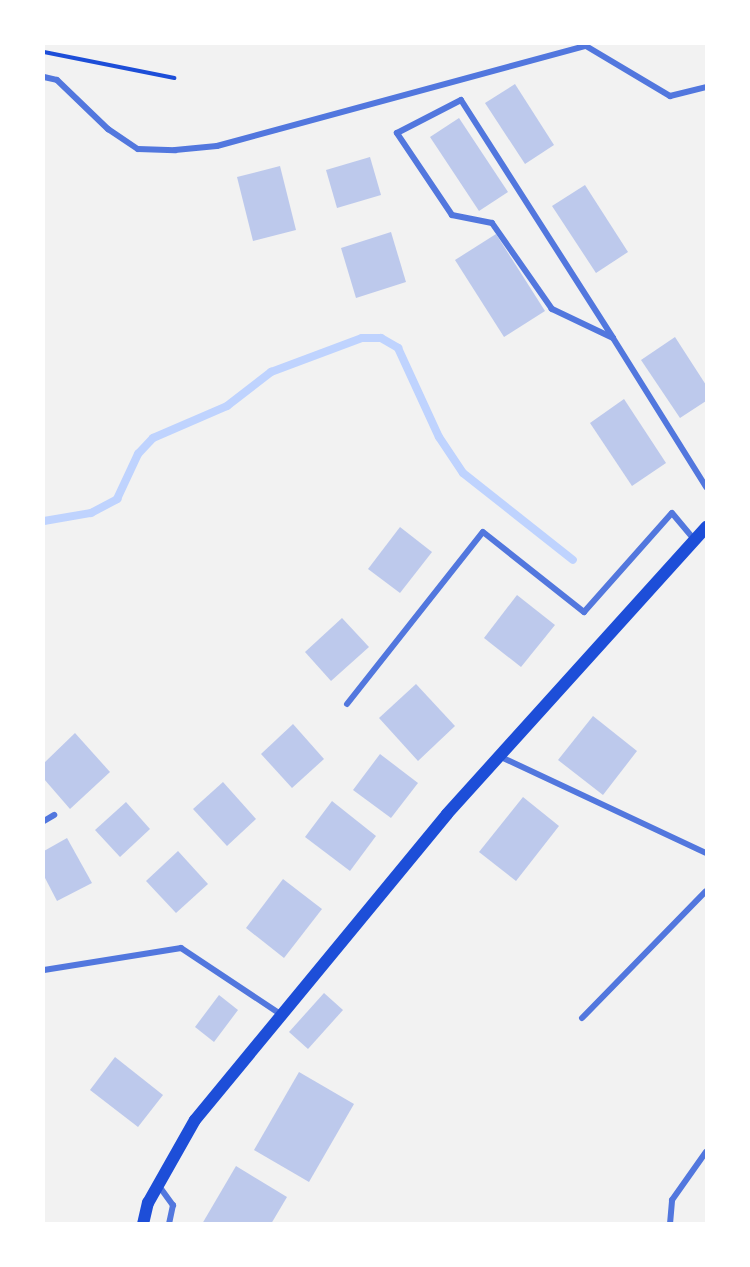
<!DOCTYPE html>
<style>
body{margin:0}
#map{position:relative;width:750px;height:1267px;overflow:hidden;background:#f2f2f2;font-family:Figtree,sans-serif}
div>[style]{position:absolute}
.stream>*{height:8px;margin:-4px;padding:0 4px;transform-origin:4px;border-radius:4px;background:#bfd3fe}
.building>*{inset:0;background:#bdc9ec}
.path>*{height:4px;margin:-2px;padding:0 2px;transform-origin:2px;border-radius:2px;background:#1d4ed8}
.minor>*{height:6px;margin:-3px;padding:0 3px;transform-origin:3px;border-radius:3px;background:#5277de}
.secondary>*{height:12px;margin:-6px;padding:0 6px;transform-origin:6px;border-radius:6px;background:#1d4ed8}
span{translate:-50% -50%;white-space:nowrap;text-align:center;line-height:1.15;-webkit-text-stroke:4.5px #fff;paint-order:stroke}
.frame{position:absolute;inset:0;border:45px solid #fff;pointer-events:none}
</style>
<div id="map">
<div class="stream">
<div style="left:44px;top:521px;width:48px;rotate:-9.7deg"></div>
<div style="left:91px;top:513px;width:30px;rotate:-28deg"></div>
<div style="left:117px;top:499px;width:50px;rotate:-65deg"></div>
<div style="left:138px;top:454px;width:22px;rotate:-47deg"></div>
<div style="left:153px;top:438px;width:81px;rotate:-23.4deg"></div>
<div style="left:227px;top:406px;width:56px;rotate:-37.7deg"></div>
<div style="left:271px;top:372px;width:97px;rotate:-20.5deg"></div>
<div style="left:362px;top:338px;width:19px"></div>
<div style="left:381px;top:338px;width:20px;rotate:30deg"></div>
<div style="left:398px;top:348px;width:98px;rotate:65.3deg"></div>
<div style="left:439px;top:437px;width:43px;rotate:56.3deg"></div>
<div style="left:463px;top:473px;width:140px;rotate:38.3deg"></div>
</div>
<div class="building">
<div style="clip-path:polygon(515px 84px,554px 145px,525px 164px,485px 103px)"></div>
<div style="clip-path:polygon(459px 118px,508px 192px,479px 211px,430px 137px)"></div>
<div style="clip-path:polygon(370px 157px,381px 195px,337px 208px,326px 170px)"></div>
<div style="clip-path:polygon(280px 166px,296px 230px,253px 241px,237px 177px)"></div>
<div style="clip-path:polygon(585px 185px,628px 252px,596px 273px,552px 206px)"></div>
<div style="clip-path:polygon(391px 232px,406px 282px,356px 298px,341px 248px)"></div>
<div style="clip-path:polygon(496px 234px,545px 311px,504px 337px,455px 260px)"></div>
<div style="clip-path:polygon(675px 337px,706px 385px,706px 401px,680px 418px,641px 360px)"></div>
<div style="clip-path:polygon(624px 399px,666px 463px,632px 486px,590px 423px)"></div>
<div style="clip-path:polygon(400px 527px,432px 552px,400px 593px,368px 569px)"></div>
<div style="clip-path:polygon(517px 595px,555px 625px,521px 667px,484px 638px)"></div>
<div style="clip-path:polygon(342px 618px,369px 647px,331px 681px,305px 652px)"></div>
<div style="clip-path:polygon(416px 684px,455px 726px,418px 761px,379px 718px)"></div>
<div style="clip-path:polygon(593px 716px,637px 751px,603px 795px,558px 760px)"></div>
<div style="clip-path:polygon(293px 724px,324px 759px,292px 788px,261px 754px)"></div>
<div style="clip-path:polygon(75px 733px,110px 772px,70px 809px,44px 779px,44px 763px)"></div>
<div style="clip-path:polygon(380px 754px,418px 783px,391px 818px,353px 790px)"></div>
<div style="clip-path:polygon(223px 782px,256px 819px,227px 846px,193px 809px)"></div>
<div style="clip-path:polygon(523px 797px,559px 826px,516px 881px,479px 852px)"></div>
<div style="clip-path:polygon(332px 801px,376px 836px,350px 871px,305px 837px)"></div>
<div style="clip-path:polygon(126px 802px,150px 829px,120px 857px,95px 830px)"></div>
<div style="clip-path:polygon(67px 838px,92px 883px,57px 901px,44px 876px,44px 851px)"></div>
<div style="clip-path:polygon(178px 851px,208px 884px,176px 913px,146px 881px)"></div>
<div style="clip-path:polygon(283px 879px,322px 909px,284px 958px,246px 928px)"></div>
<div style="clip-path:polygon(324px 993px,343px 1010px,308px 1049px,289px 1032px)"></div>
<div style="clip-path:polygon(219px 995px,238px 1010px,214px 1042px,195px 1027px)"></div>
<div style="clip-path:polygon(115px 1057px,163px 1095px,138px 1127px,90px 1090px)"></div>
<div style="clip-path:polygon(299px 1072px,354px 1104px,309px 1182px,254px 1150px)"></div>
<div style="clip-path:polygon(236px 1166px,287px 1197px,271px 1224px,202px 1224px)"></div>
</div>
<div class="path">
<div style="left:44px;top:52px;width:133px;rotate:11.3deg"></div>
</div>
<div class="minor">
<div style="left:44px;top:77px;width:13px;rotate:13deg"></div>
<div style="left:57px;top:80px;width:71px;rotate:43.9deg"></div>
<div style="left:108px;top:129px;width:36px;rotate:34deg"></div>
<div style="left:138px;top:149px;width:37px;rotate:2deg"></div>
<div style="left:175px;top:150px;width:42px;rotate:-5.4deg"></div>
<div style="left:217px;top:146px;width:382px;rotate:-15.2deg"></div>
<div style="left:586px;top:46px;width:98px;rotate:30.8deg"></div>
<div style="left:670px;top:96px;width:37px;rotate:-14deg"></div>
<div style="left:613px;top:338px;width:68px;rotate:-154.6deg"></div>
<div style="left:552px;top:309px;width:105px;rotate:-124.9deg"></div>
<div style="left:492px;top:223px;width:41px;rotate:-168.7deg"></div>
<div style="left:452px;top:215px;width:99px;rotate:-123.9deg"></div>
<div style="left:397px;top:133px;width:72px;rotate:-27.3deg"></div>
<div style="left:461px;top:100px;width:282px;rotate:57.4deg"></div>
<div style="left:613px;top:338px;width:176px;rotate:58deg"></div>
<div style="left:347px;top:704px;width:219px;rotate:-51.7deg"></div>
<div style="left:483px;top:532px;width:129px;rotate:38.4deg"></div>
<div style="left:584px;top:612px;width:132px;rotate:-48.4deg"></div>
<div style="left:672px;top:513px;width:35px;rotate:50deg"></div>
<div style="left:501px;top:757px;width:226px;rotate:25.1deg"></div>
<div style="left:44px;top:821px;width:12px;rotate:-31deg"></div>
<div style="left:44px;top:970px;width:139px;rotate:-9.1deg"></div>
<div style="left:181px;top:948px;width:121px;rotate:33.6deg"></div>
<div style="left:582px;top:1018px;width:177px;rotate:-45.7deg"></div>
<div style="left:159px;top:1186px;width:24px;rotate:54deg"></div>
<div style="left:173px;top:1205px;width:19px;rotate:102deg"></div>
<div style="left:670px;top:1224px;width:24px;rotate:-85deg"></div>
<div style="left:672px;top:1200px;width:59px;rotate:-54.7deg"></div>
</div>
<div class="secondary">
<div style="left:143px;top:1224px;width:22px;rotate:-77deg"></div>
<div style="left:148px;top:1203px;width:95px;rotate:-60.5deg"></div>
<div style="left:195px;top:1120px;width:396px;rotate:-50.5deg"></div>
<div style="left:447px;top:814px;width:387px;rotate:-47.9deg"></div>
</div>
<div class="frame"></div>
</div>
